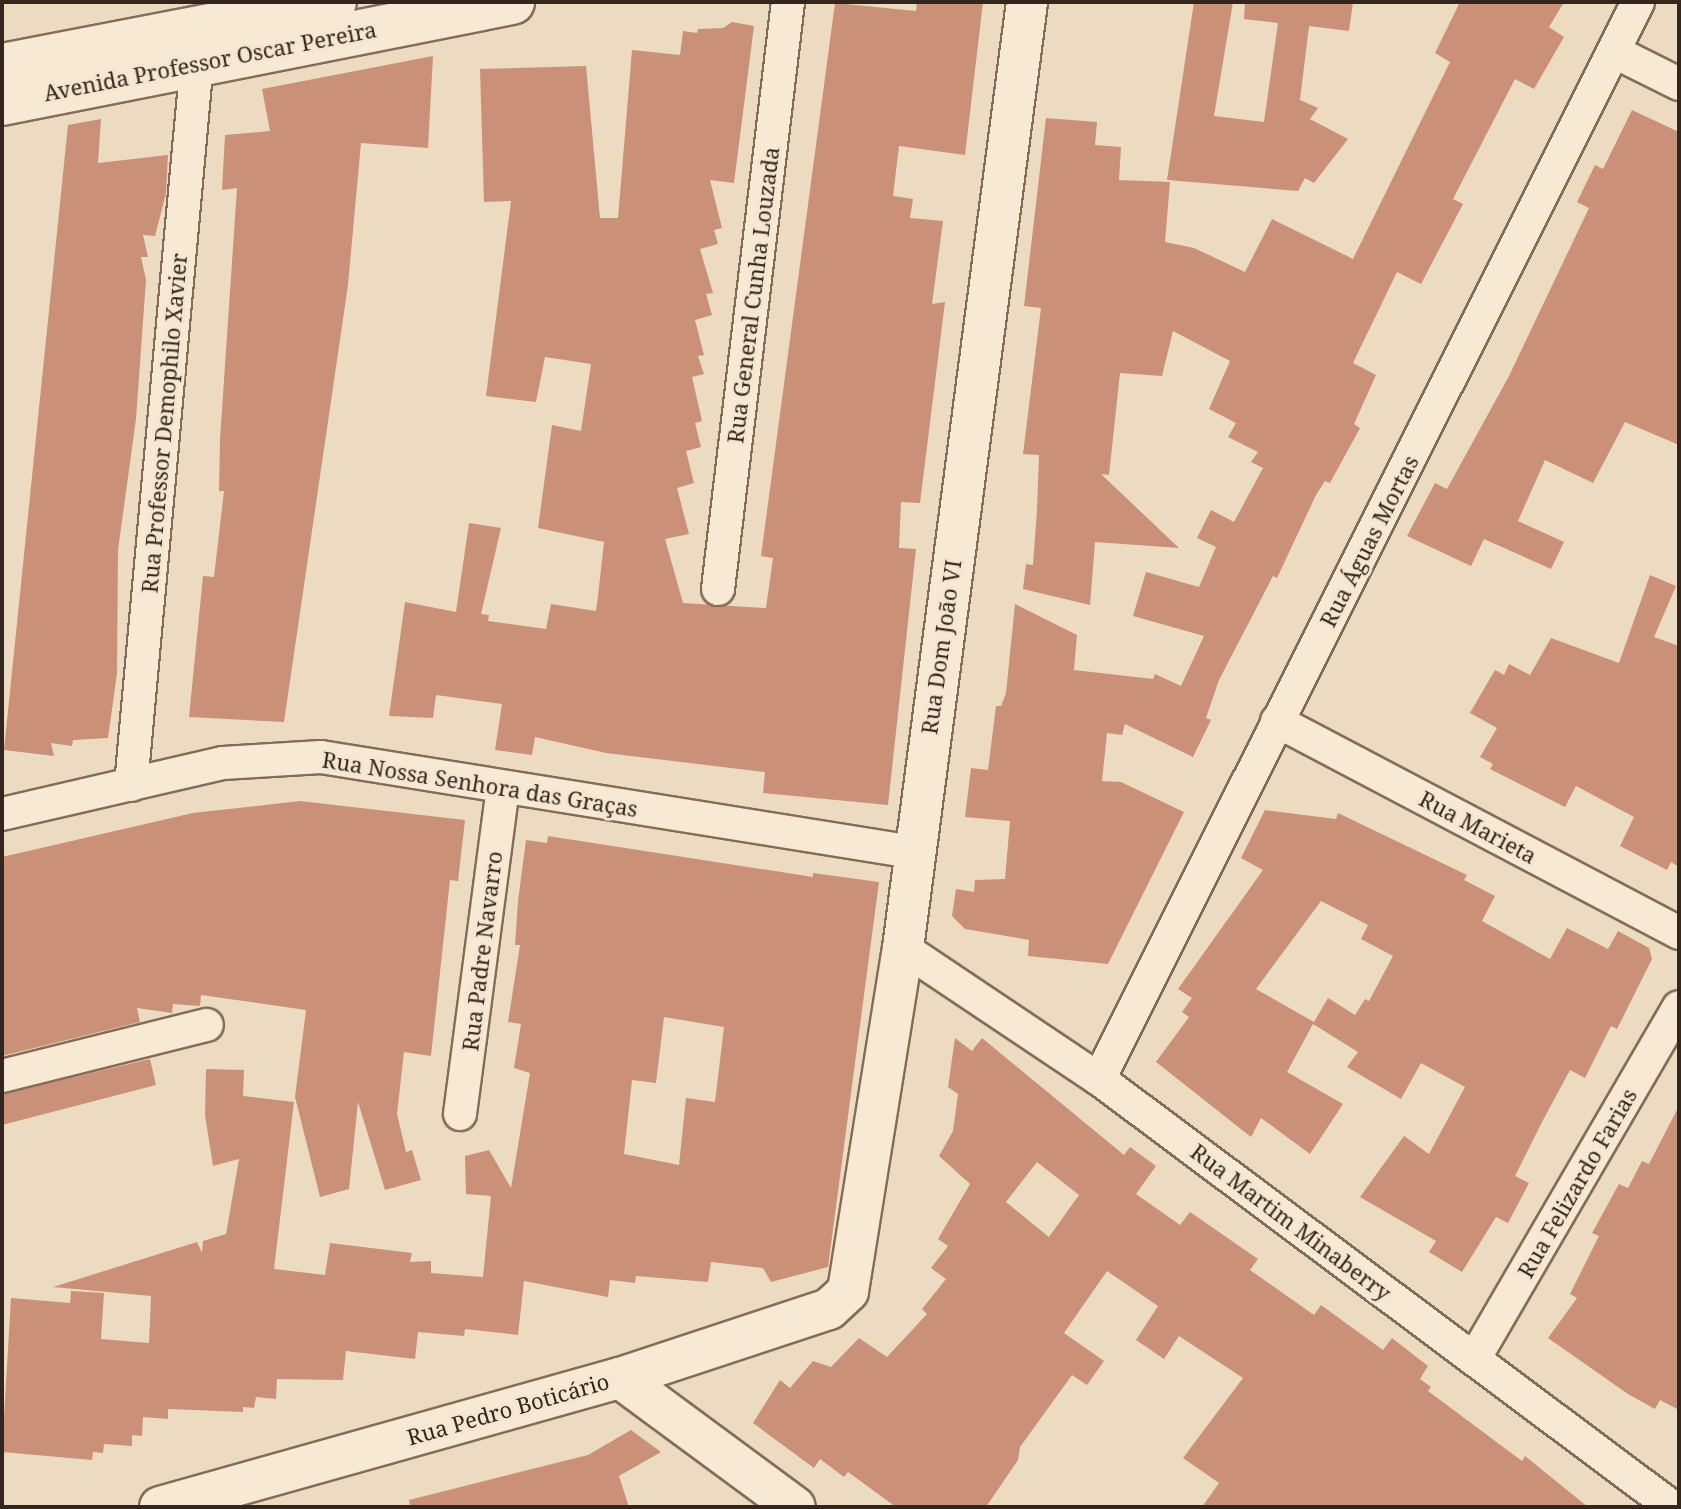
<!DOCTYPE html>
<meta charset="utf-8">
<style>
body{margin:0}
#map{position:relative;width:1681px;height:1509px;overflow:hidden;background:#ecdbc1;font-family:"Noto Serif",serif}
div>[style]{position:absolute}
.building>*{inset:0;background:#ca9178}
.roads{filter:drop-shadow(2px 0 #856c59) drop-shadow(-2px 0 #856c59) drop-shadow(0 2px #856c59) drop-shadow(0 -2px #856c59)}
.minor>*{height:32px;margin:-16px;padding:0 16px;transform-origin:16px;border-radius:16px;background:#f8e9d4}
.tertiary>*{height:40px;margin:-20px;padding:0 20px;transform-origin:20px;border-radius:20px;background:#f8e9d4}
.secondary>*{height:44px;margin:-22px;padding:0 22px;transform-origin:22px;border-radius:22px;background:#f8e9d4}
span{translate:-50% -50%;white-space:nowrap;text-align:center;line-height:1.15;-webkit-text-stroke:6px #f4e6d0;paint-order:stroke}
.street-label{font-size:22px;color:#35261d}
.frame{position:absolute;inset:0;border:4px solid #35261d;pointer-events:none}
</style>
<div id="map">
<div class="building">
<div style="clip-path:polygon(917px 2px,983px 2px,965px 155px,899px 146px,893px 196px,913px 199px,910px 218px,943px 221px,932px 304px,945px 302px,920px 503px,901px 502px,899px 548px,916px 549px,888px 805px,763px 793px,765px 772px,606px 753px,535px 737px,532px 755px,495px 750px,502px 704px,436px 695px,433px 718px,389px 716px,405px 602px,456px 612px,469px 523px,501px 528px,481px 614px,489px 615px,488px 621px,546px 629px,551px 604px,596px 611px,598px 596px,604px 542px,538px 528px,552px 425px,581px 431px,591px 364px,545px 357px,536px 402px,486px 396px,511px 201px,484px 202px,480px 69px,586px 66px,600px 218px,618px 218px,632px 50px,680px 55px,683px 31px,697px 33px,698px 29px,723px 28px,732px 22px,754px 26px,734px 183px,710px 180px,722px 228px,714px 230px,718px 244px,700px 249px,713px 293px,706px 294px,712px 315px,695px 320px,704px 355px,698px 356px,704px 374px,692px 377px,702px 421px,695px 423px,701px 447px,686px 451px,694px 483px,677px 488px,689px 534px,665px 539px,683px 603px,766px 608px,773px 558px,761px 556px,835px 3px,916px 11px)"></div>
<div style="clip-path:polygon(1194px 2px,1233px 2px,1214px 116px,1264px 122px,1278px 23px,1244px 19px,1245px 2px,1353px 2px,1349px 31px,1309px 26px,1300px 100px,1318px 108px,1310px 119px,1348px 139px,1314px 183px,1305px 178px,1298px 191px,1167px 180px)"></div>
<div style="clip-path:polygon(1460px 2px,1564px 2px,1549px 27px,1564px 37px,1534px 89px,1515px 79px,1453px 199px,1463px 204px,1421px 284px,1397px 272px,1353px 363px,1376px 375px,1354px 424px,1360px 428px,1330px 483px,1325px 481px,1316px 495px,1277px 578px,1273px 576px,1219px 680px,1206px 718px,1211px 720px,1193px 757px,1125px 724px,1122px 735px,1107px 733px,1102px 781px,1121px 782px,1184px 812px,1108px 964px,1028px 956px,1029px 940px,965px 929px,952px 916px,956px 889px,974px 892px,975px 880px,1005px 879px,1010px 821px,965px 817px,971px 768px,988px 770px,996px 706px,1001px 706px,1006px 693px,1015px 604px,1077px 635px,1074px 670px,1153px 679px,1155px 674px,1181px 686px,1204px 636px,1133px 616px,1146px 572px,1199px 587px,1216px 547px,1197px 538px,1211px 510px,1234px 522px,1263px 468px,1251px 462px,1258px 452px,1228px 437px,1236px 423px,1209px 409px,1230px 361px,1173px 331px,1162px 376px,1120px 373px,1109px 475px,1101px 474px,1179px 548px,1095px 542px,1090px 605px,1023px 589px,1026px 564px,1033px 565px,1037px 510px,1039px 455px,1023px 454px,1041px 308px,1024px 306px,1046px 118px,1097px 122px,1095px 145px,1121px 147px,1119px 180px,1170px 182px,1165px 242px,1194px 248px,1245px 272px,1272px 219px,1353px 259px,1450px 62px,1435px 53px)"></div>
<div style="clip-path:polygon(433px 56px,428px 148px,361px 143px,348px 285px,284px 722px,189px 717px,203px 576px,214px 577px,224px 491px,219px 491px,220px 439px,237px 188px,222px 190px,225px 135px,270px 131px,262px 89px)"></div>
<div style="clip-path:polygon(1632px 110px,1679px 132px,1679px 445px,1625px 422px,1593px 483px,1545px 460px,1518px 521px,1564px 542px,1551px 569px,1484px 539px,1471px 566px,1407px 536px,1435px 483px,1447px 489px,1509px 376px,1589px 208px,1577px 202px,1595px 165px,1603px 169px)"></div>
<div style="clip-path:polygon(101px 119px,98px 163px,168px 155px,166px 193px,155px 236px,143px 235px,148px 257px,141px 257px,146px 280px,136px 419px,118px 550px,117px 673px,108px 738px,73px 740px,72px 746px,51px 743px,54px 756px,4px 750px,68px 125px)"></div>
<div style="clip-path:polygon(1650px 575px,1676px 586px,1654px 637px,1679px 646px,1679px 867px,1671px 862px,1667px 870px,1620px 846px,1634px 817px,1576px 786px,1565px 807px,1490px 769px,1493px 764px,1480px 757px,1497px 728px,1470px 713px,1495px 670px,1504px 675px,1509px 664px,1530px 675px,1551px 638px,1619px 663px)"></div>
<div style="clip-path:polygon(300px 801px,465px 820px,458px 881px,450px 880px,431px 1056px,404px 1052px,397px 1114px,406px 1152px,412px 1150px,421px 1180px,385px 1190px,358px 1102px,349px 1189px,320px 1197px,295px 1097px,306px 1010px,201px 995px,200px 1006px,173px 1004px,172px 1013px,137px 1008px,140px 1022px,2px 1056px,2px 857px,193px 813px)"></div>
<div style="clip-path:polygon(evenodd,1265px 810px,1336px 819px,1338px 813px,1467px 875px,1464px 880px,1495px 896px,1482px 921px,1550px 959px,1567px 928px,1608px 949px,1618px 931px,1649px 948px,1652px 959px,1617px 1029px,1611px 1026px,1585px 1078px,1570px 1070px,1542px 1122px,1515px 1176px,1529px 1183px,1508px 1223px,1496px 1217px,1462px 1272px,1429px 1252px,1436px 1241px,1360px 1197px,1404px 1136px,1429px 1154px,1465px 1087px,1421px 1063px,1401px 1099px,1347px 1067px,1358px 1052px,1313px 1024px,1287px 1072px,1343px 1104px,1310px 1154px,1261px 1118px,1251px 1137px,1156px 1062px,1189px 1017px,1182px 1012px,1192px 998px,1178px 989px,1263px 870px,1241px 858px,1265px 810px,1321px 901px,1368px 925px,1361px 939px,1393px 956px,1369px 1001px,1365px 999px,1355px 1015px,1328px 998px,1314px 1022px,1256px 989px,1321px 901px)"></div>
<div style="clip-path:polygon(evenodd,548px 836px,813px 877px,813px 873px,879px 882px,828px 1267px,771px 1282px,763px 1268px,711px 1262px,708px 1282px,636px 1276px,635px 1283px,610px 1280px,608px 1297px,524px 1281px,518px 1335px,465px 1329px,464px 1336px,418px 1332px,415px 1359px,346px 1351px,343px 1380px,277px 1379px,276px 1399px,256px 1397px,254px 1408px,243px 1407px,243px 1412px,168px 1409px,168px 1419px,143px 1417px,142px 1436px,132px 1435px,132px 1446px,104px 1444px,103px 1453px,93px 1452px,92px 1460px,2px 1452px,11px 1298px,70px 1303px,71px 1291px,104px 1293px,101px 1339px,149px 1343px,151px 1296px,53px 1287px,197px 1242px,202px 1253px,203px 1241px,226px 1234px,239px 1159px,213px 1166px,205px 1115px,206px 1069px,244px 1070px,243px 1096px,294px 1102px,274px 1269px,325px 1275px,330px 1243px,412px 1253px,410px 1262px,431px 1261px,431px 1273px,483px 1277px,491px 1196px,466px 1194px,465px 1156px,489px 1150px,511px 1188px,530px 1073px,514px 1068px,521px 1024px,508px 1022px,520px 945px,515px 945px,518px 901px,526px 840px,547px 843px,548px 836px,664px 1017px,724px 1027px,715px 1102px,686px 1098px,679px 1165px,624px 1154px,632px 1080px,656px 1083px,664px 1017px)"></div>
<div style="clip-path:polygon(evenodd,955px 1038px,972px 1051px,982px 1038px,1124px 1155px,1130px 1147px,1156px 1166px,1136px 1194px,1180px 1225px,1190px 1212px,1258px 1259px,1250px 1270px,1314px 1315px,1321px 1305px,1383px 1350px,1392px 1338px,1428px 1366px,1420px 1379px,1431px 1387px,1428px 1391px,1522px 1461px,1525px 1456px,1588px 1507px,1202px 1507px,1219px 1483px,1183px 1458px,1243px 1378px,1179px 1336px,1164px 1359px,1136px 1340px,1158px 1306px,1107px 1271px,1064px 1333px,1104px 1361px,1087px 1385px,1072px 1375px,1020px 1447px,1018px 1460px,986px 1507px,896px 1507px,848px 1472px,844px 1477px,820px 1459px,814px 1468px,753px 1423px,780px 1380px,790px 1388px,813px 1361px,831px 1367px,859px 1338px,887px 1357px,927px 1314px,922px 1309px,946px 1279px,931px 1268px,948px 1246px,938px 1239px,970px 1184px,939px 1156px,953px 1131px,958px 1094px,948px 1087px,955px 1038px,1037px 1162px,1079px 1195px,1049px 1237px,1006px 1202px,1037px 1162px)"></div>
<div style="clip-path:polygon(150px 1059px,156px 1085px,2px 1125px,2px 1094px)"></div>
<div style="clip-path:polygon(1679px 1106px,1679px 1410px,1660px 1400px,1655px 1409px,1628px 1394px,1548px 1338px,1577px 1298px,1570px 1294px,1599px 1236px,1592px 1233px,1619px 1184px,1628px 1188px,1642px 1161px,1649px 1164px)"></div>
<div style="clip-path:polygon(631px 1430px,661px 1452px,619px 1476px,629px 1507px,410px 1507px,409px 1500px,588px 1455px)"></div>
</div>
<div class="roads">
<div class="minor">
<div style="left:1617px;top:53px;width:69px;rotate:26.6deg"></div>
<div style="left:718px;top:589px;width:591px;rotate:-83.2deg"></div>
<div style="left:1277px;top:721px;width:454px;rotate:27.8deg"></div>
<div style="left:131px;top:785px;width:727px;rotate:-84.79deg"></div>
<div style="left:2px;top:814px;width:227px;rotate:-13deg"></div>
<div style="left:223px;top:763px;width:98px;rotate:-3.5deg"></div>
<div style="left:321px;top:757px;width:600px;rotate:9.12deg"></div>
<div style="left:903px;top:948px;width:236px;rotate:33.8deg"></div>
<div style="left:1099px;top:1079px;width:715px;rotate:36.76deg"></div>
<div style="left:2px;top:1076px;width:211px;rotate:-14deg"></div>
<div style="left:1099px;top:1079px;width:1204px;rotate:-63.41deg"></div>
<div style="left:460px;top:1114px;width:329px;rotate:-82.5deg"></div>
<div style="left:1474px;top:1359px;width:407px;rotate:-59.8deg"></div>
</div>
<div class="tertiary">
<div style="left:620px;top:1378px;width:217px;rotate:36.4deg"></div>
<div style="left:160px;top:1507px;width:478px;rotate:-15.7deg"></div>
<div style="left:620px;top:1378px;width:220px;rotate:-18.3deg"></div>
<div style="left:829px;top:1309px;width:26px;rotate:-43deg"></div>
<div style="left:848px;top:1291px;width:347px;rotate:-80.9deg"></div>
<div style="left:903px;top:948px;width:954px;rotate:-82.53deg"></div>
</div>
<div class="secondary">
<div style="left:2px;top:66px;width:338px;rotate:-10.9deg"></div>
<div style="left:2px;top:103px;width:520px;rotate:-11.2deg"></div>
</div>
</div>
<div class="street-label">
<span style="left:210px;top:61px;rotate:-11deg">Avenida Professor Oscar Pereira</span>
<span style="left:753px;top:295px;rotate:-83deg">Rua General Cunha Louzada</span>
<span style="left:164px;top:423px;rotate:-85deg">Rua Professor Demophilo Xavier</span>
<span style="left:1369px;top:541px;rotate:-63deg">Rua Águas Mortas</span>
<span style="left:941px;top:647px;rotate:-82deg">Rua Dom João VI</span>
<span style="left:480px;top:784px;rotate:9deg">Rua Nossa Senhora das Graças</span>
<span style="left:1478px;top:827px;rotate:28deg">Rua Marieta</span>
<span style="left:482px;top:951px;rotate:-83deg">Rua Padre Navarro</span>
<span style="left:1577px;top:1183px;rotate:-60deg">Rua Felizardo Farias</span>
<span style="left:1291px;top:1222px;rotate:37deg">Rua Martim Minaberry</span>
<span style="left:508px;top:1409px;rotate:-16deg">Rua Pedro Boticário</span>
</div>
<div class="frame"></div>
</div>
